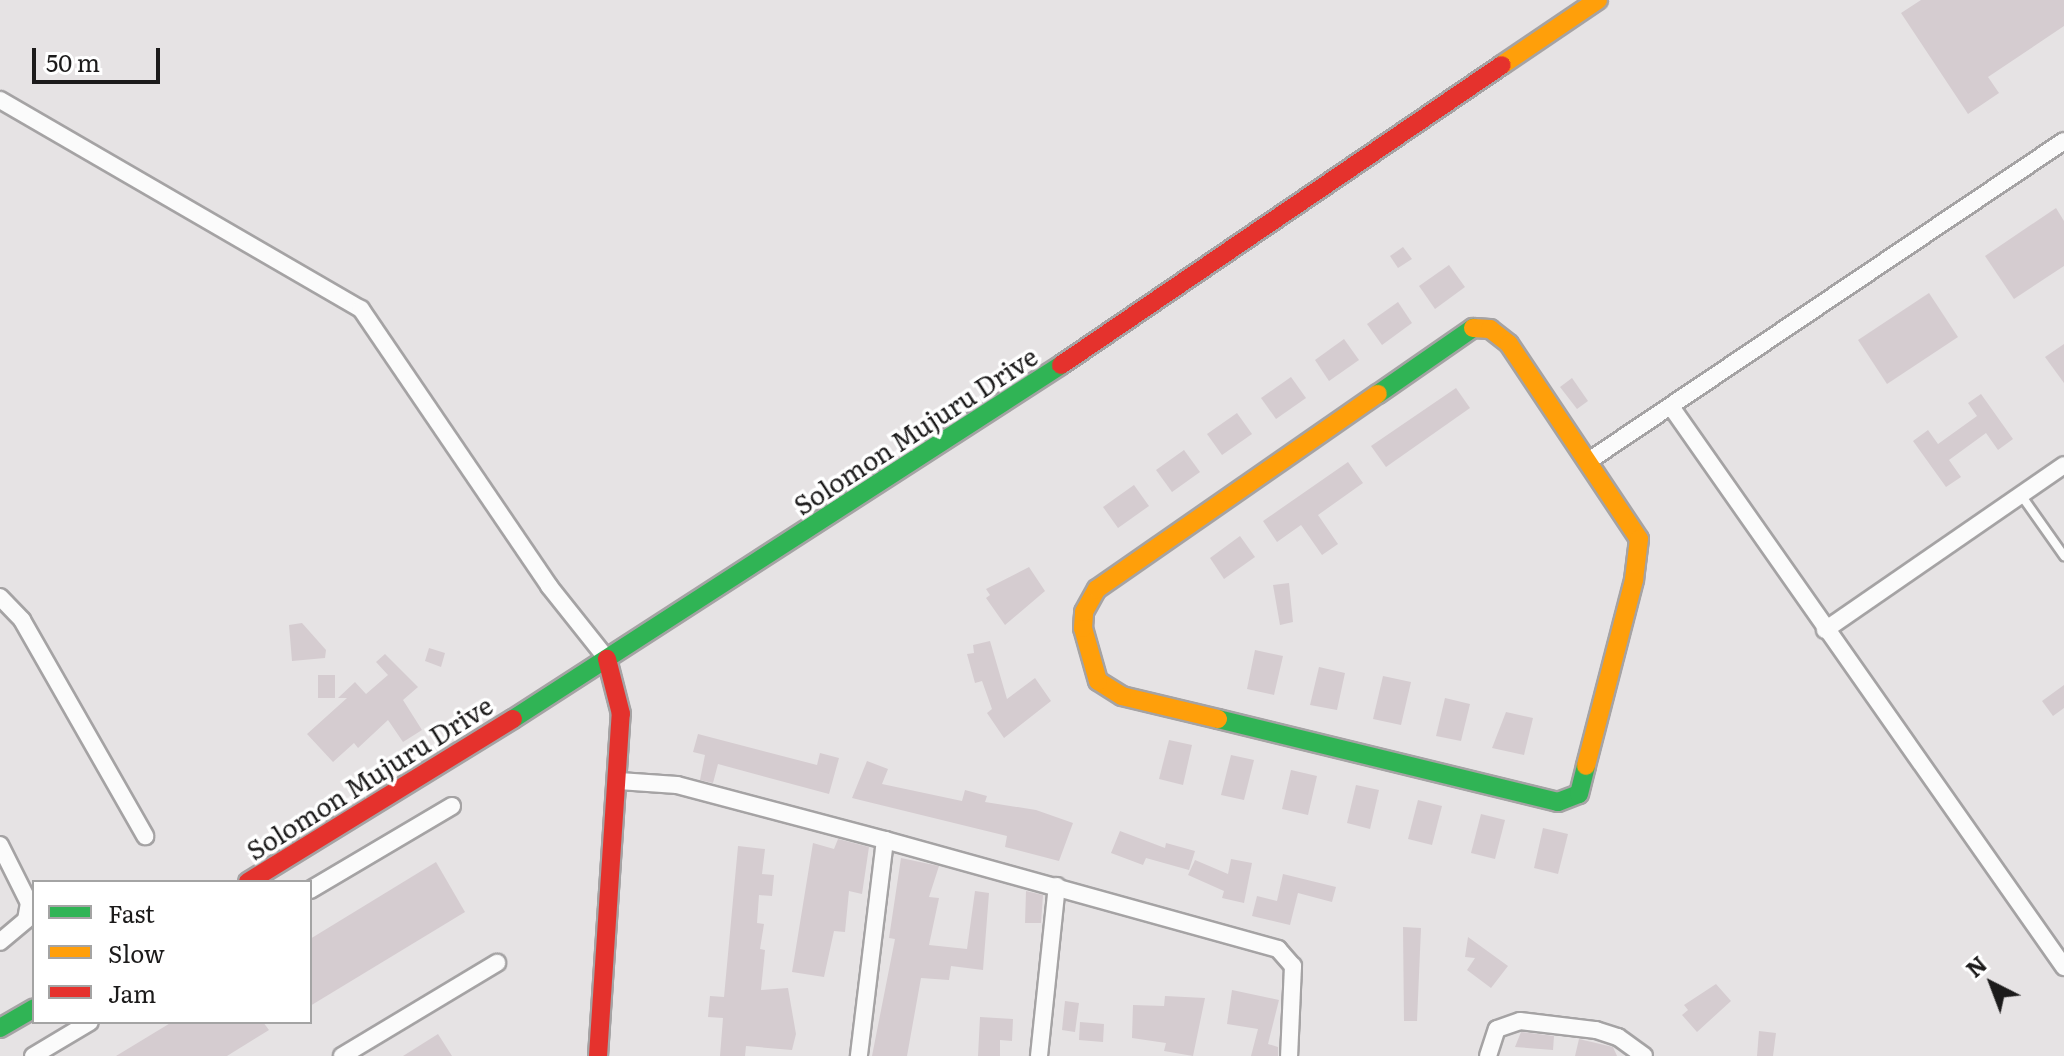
<!DOCTYPE html>
<style>
body{margin:0}
#map{position:relative;width:2064px;height:1056px;overflow:hidden;background:#e6e3e4;font-family:Literata,serif}
div>[style]{position:absolute}
.building>*{inset:0;background:#d5ccd0}
.roads{filter:drop-shadow(2px 0 #a5a3a4) drop-shadow(-2px 0 #a5a3a4) drop-shadow(0 2px #a5a3a4) drop-shadow(0 -2px #a5a3a4)}
.lane>*{height:8px;margin:-4px;padding:0 4px;transform-origin:4px;border-radius:4px;background:#fbfbfb}
.street>*{height:16px;margin:-8px;padding:0 8px;transform-origin:8px;border-radius:8px;background:#fbfbfb}
.fast>*{height:18px;margin:-9px;padding:0 9px;transform-origin:9px;border-radius:9px;background:#30b455}
.slow>*{height:18px;margin:-9px;padding:0 9px;transform-origin:9px;border-radius:9px;background:#ff9f0a}
.jam>*{height:18px;margin:-9px;padding:0 9px;transform-origin:9px;border-radius:9px;background:#e5322d}
span{translate:-50% -50%;white-space:nowrap;text-align:center;line-height:1.15;-webkit-text-stroke:7px #fff;paint-order:stroke}
.street-label{font-size:26px;color:#1c1b1b}
.legend{position:absolute;left:32px;top:880px;width:280px;height:144px;box-sizing:border-box;background:#fff;border:2px solid #a4a4a4;margin:0;padding:10px 14px;list-style:none;font-size:24px;color:#1c1b1b}
.legend li{display:flex;align-items:center;gap:16px;height:40px}
.legend b{width:40px;border:2px solid #a4a4a4}
.north{position:absolute;left:1952px;top:944px;width:80px;height:80px;-webkit-text-stroke:6px #fff;paint-order:stroke;rotate:318deg;font-size:22px;font-weight:700;line-height:32px;text-align:center;color:#1c1b1b}
.north::after{content:'';display:block;margin:auto;width:28px;height:36px;background:#1c1b1b;clip-path:polygon(50% 0,100% 100%,50% 72%,0 100%)}
.scale{position:absolute;left:32px;top:48px;width:128px;height:36px;box-sizing:border-box;border:4px solid #1c1b1b;border-top:0;padding-left:10px;font-size:24px;line-height:28px;white-space:nowrap;color:#1c1b1b;-webkit-text-stroke:6px #fff;paint-order:stroke}
</style>
<div id="map">
<div class="building">
<div style="clip-path:polygon(1921px 0,2064px 0,2064px 26px,1988px 77px,1999px 93px,1968px 114px,1901px 13px)"></div>
<div style="clip-path:polygon(2056px 208px,2064px 221px,2064px 266px,2014px 299px,1985px 256px)"></div>
<div style="clip-path:polygon(1403px 247px,1412px 259px,1398px 268px,1390px 256px)"></div>
<div style="clip-path:polygon(1449px 265px,1465px 287px,1435px 309px,1419px 286px)"></div>
<div style="clip-path:polygon(1929px 293px,1958px 337px,1887px 384px,1858px 340px)"></div>
<div style="clip-path:polygon(1398px 302px,1412px 323px,1382px 345px,1367px 324px)"></div>
<div style="clip-path:polygon(1344px 339px,1359px 360px,1329px 381px,1315px 360px)"></div>
<div style="clip-path:polygon(2064px 344px,2064px 383px,2045px 357px)"></div>
<div style="clip-path:polygon(1291px 377px,1306px 398px,1276px 419px,1261px 398px)"></div>
<div style="clip-path:polygon(1572px 378px,1588px 401px,1577px 409px,1560px 387px)"></div>
<div style="clip-path:polygon(1456px 388px,1470px 408px,1386px 467px,1371px 446px)"></div>
<div style="clip-path:polygon(1981px 394px,2013px 439px,1998px 450px,1986px 433px,1949px 460px,1961px 477px,1946px 487px,1913px 441px,1928px 430px,1938px 444px,1977px 416px,1968px 403px)"></div>
<div style="clip-path:polygon(1237px 413px,1252px 434px,1222px 455px,1207px 434px)"></div>
<div style="clip-path:polygon(1184px 450px,1200px 472px,1172px 492px,1156px 470px)"></div>
<div style="clip-path:polygon(1348px 462px,1363px 483px,1318px 515px,1338px 544px,1322px 555px,1301px 525px,1277px 542px,1263px 521px)"></div>
<div style="clip-path:polygon(1134px 485px,1149px 506px,1118px 528px,1103px 507px)"></div>
<div style="clip-path:polygon(1240px 536px,1255px 557px,1224px 579px,1210px 558px)"></div>
<div style="clip-path:polygon(1029px 567px,1045px 591px,1005px 625px,986px 598px,990px 595px,986px 589px)"></div>
<div style="clip-path:polygon(1289px 583px,1293px 622px,1280px 625px,1273px 585px)"></div>
<div style="clip-path:polygon(302px 623px,326px 650px,325px 658px,292px 661px,289px 625px)"></div>
<div style="clip-path:polygon(990px 641px,1007px 699px,1035px 678px,1051px 701px,1004px 738px,987px 713px,992px 709px,982px 681px,975px 683px,967px 654px,974px 653px,973px 645px)"></div>
<div style="clip-path:polygon(429px 648px,445px 653px,441px 667px,425px 661px)"></div>
<div style="clip-path:polygon(1255px 650px,1283px 656px,1274px 695px,1247px 689px)"></div>
<div style="clip-path:polygon(385px 654px,418px 687px,403px 700px,422px 730px,403px 742px,388px 720px,358px 748px,354px 743px,333px 762px,307px 734px,347px 698px,338px 698px,355px 682px,366px 694px,388px 675px,376px 662px)"></div>
<div style="clip-path:polygon(1319px 667px,1345px 673px,1337px 710px,1310px 705px)"></div>
<div style="clip-path:polygon(318px 675px,335px 675px,335px 698px,318px 698px)"></div>
<div style="clip-path:polygon(1383px 676px,1411px 682px,1401px 725px,1373px 719px)"></div>
<div style="clip-path:polygon(2064px 685px,2064px 708px,2053px 716px,2042px 701px)"></div>
<div style="clip-path:polygon(1445px 698px,1470px 704px,1461px 741px,1436px 736px)"></div>
<div style="clip-path:polygon(1506px 712px,1533px 718px,1524px 755px,1492px 748px)"></div>
<div style="clip-path:polygon(698px 734px,817px 765px,820px 753px,839px 758px,829px 794px,718px 764px,713px 783px,700px 780px,705px 755px,693px 752px)"></div>
<div style="clip-path:polygon(1169px 740px,1192px 745px,1183px 785px,1159px 779px)"></div>
<div style="clip-path:polygon(1231px 755px,1254px 760px,1244px 800px,1221px 795px)"></div>
<div style="clip-path:polygon(867px 761px,888px 769px,882px 784px,962px 801px,965px 790px,987px 796px,985px 802px,1036px 810px,1073px 823px,1059px 861px,1005px 847px,1007px 836px,852px 798px)"></div>
<div style="clip-path:polygon(1291px 770px,1317px 776px,1308px 815px,1282px 809px)"></div>
<div style="clip-path:polygon(1356px 785px,1379px 790px,1370px 829px,1347px 823px)"></div>
<div style="clip-path:polygon(1418px 800px,1442px 806px,1432px 845px,1408px 839px)"></div>
<div style="clip-path:polygon(1481px 814px,1505px 820px,1495px 859px,1471px 853px)"></div>
<div style="clip-path:polygon(1543px 828px,1568px 834px,1558px 874px,1534px 868px)"></div>
<div style="clip-path:polygon(1120px 831px,1165px 848px,1166px 843px,1195px 851px,1189px 870px,1146px 858px,1143px 865px,1111px 853px)"></div>
<div style="clip-path:polygon(838px 839px,869px 847px,862px 894px,849px 891px,845px 932px,834px 931px,824px 977px,792px 972px,813px 843px,834px 849px)"></div>
<div style="clip-path:polygon(738px 846px,765px 849px,762px 874px,774px 875px,772px 896px,759px 895px,757px 923px,764px 924px,760px 949px,765px 950px,761px 990px,788px 988px,796px 1034px,792px 1050px,746px 1046px,745px 1056px,720px 1056px,723px 1018px,708px 1017px,710px 996px,724px 997px)"></div>
<div style="clip-path:polygon(901px 858px,939px 866px,929px 897px,939px 898px,929px 945px,967px 949px,975px 891px,989px 893px,983px 970px,951px 966px,949px 980px,921px 978px,907px 1056px,872px 1056px,895px 939px,889px 938px)"></div>
<div style="clip-path:polygon(1231px 859px,1252px 863px,1244px 903px,1222px 898px,1224px 891px,1188px 875px,1195px 860px,1228px 874px)"></div>
<div style="clip-path:polygon(436px 862px,465px 912px,310px 1006px,310px 939px)"></div>
<div style="clip-path:polygon(1283px 874px,1336px 887px,1332px 902px,1298px 893px,1290px 925px,1252px 916px,1257px 896px,1277px 901px)"></div>
<div style="clip-path:polygon(1026px 891px,1043px 895px,1041px 923px,1025px 923px)"></div>
<div style="clip-path:polygon(1403px 927px,1421px 928px,1417px 1021px,1404px 1021px)"></div>
<div style="clip-path:polygon(1468px 937px,1508px 966px,1491px 988px,1467px 970px,1475px 958px,1465px 957px)"></div>
<div style="clip-path:polygon(1716px 984px,1731px 1001px,1697px 1032px,1682px 1015px,1688px 1010px,1684px 1005px)"></div>
<div style="clip-path:polygon(1232px 990px,1279px 1000px,1268px 1044px,1278px 1047px,1278px 1056px,1251px 1056px,1258px 1029px,1227px 1024px)"></div>
<div style="clip-path:polygon(1165px 996px,1205px 998px,1193px 1056px,1164px 1051px,1166px 1043px,1132px 1038px,1133px 1005px,1164px 1006px)"></div>
<div style="clip-path:polygon(1065px 1001px,1079px 1003px,1075px 1032px,1062px 1030px)"></div>
<div style="clip-path:polygon(980px 1017px,1013px 1019px,1012px 1041px,1000px 1040px,1000px 1056px,978px 1056px)"></div>
<div style="clip-path:polygon(172px 1022px,263px 1022px,269px 1030px,227px 1056px,116px 1056px)"></div>
<div style="clip-path:polygon(1080px 1022px,1104px 1024px,1103px 1042px,1079px 1040px)"></div>
<div style="clip-path:polygon(1759px 1031px,1776px 1033px,1773px 1056px,1757px 1056px)"></div>
<div style="clip-path:polygon(1521px 1032px,1554px 1036px,1553px 1050px,1515px 1047px)"></div>
<div style="clip-path:polygon(438px 1034px,452px 1056px,403px 1056px)"></div>
<div style="clip-path:polygon(1579px 1039px,1613px 1047px,1617px 1056px,1575px 1056px)"></div>
</div>
<div class="roads">
<div class="lane">
<div style="left:2021px;top:495px;width:75px;rotate:54.8deg"></div>
</div>
<div class="street">
<div style="left:0;top:100px;width:417px;rotate:30.1deg"></div>
<div style="left:361px;top:309px;width:335px;rotate:55.8deg"></div>
<div style="left:549px;top:586px;width:93px;rotate:51.5deg"></div>
<div style="left:1672px;top:408px;width:683px;rotate:54.96deg"></div>
<div style="left:1590px;top:460px;width:571px;rotate:-33.94deg"></div>
<div style="left:0;top:597px;width:32px;rotate:46deg"></div>
<div style="left:22px;top:620px;width:249px;rotate:60.3deg"></div>
<div style="left:1825px;top:630px;width:290px;rotate:-34.6deg"></div>
<div style="left:619px;top:781px;width:58px;rotate:3.9deg"></div>
<div style="left:677px;top:785px;width:215px;rotate:14.8deg"></div>
<div style="left:885px;top:840px;width:218px;rotate:96.9deg"></div>
<div style="left:885px;top:840px;width:408px;rotate:15.5deg"></div>
<div style="left:1278px;top:949px;width:23px;rotate:49deg"></div>
<div style="left:1293px;top:966px;width:90px;rotate:92.5deg"></div>
<div style="left:0;top:845px;width:65px;rotate:63.4deg"></div>
<div style="left:29px;top:903px;width:17px;rotate:100deg"></div>
<div style="left:26px;top:920px;width:34px;rotate:140deg"></div>
<div style="left:310px;top:890px;width:165px;rotate:-30.6deg"></div>
<div style="left:33px;top:1056px;width:66px;rotate:-30.8deg"></div>
<div style="left:342px;top:1056px;width:181px;rotate:-31deg"></div>
<div style="left:1039px;top:1056px;width:171px;rotate:-84deg"></div>
<div style="left:1488px;top:1056px;width:28px;rotate:-72deg"></div>
<div style="left:1497px;top:1029px;width:24px;rotate:-19deg"></div>
<div style="left:1520px;top:1021px;width:77px;rotate:6.8deg"></div>
<div style="left:1596px;top:1030px;width:23px;rotate:18deg"></div>
<div style="left:1618px;top:1037px;width:32px;rotate:36deg"></div>
</div>
<div class="fast">
<div style="left:1378px;top:394px;width:116px;rotate:-34.8deg"></div>
<div style="left:513px;top:719px;width:652px;rotate:-32.86deg"></div>
<div style="left:1218px;top:719px;width:350px;rotate:13.7deg"></div>
<div style="left:1558px;top:802px;width:22px;rotate:-21deg"></div>
<div style="left:1579px;top:794px;width:29px;rotate:-76deg"></div>
<div style="left:0;top:1028px;width:39px;rotate:-30deg"></div>
</div>
<div class="slow">
<div style="left:1502px;top:65px;width:116px;rotate:-34.1deg"></div>
<div style="left:1473px;top:328px;width:17px;rotate:3deg"></div>
<div style="left:1490px;top:329px;width:24px;rotate:38deg"></div>
<div style="left:1509px;top:344px;width:234px;rotate:56.3deg"></div>
<div style="left:1639px;top:539px;width:41px;rotate:97deg"></div>
<div style="left:1634px;top:580px;width:192px;rotate:104.5deg"></div>
<div style="left:1218px;top:719px;width:99px;rotate:-166.5deg"></div>
<div style="left:1122px;top:696px;width:28px;rotate:-148deg"></div>
<div style="left:1098px;top:681px;width:55px;rotate:-105.8deg"></div>
<div style="left:1083px;top:628px;width:16px;rotate:-86deg"></div>
<div style="left:1084px;top:612px;width:26px;rotate:-61deg"></div>
<div style="left:1097px;top:589px;width:342px;rotate:-34.8deg"></div>
</div>
<div class="jam">
<div style="left:1061px;top:365px;width:533px;rotate:-34.23deg"></div>
<div style="left:248px;top:882px;width:311px;rotate:-31.6deg"></div>
<div style="left:598px;top:1056px;width:343px;rotate:-86.2deg"></div>
<div style="left:621px;top:714px;width:57px;rotate:-104.3deg"></div>
</div>
</div>
<div class="street-label">
<span style="left:915px;top:430px;rotate:-33deg">Solomon Mujuru Drive</span>
<span style="left:369px;top:777px;rotate:-32deg">Solomon Mujuru Drive</span>
</div>
<ul class="legend">
<li><b style="height:10px;background:#30b455"></b>Fast</li>
<li><b style="height:10px;background:#ff9f0a"></b>Slow</li>
<li><b style="height:10px;background:#e5322d"></b>Jam</li>
</ul>
<div class="north">N</div>
<div class="scale">50 m</div>
</div>
